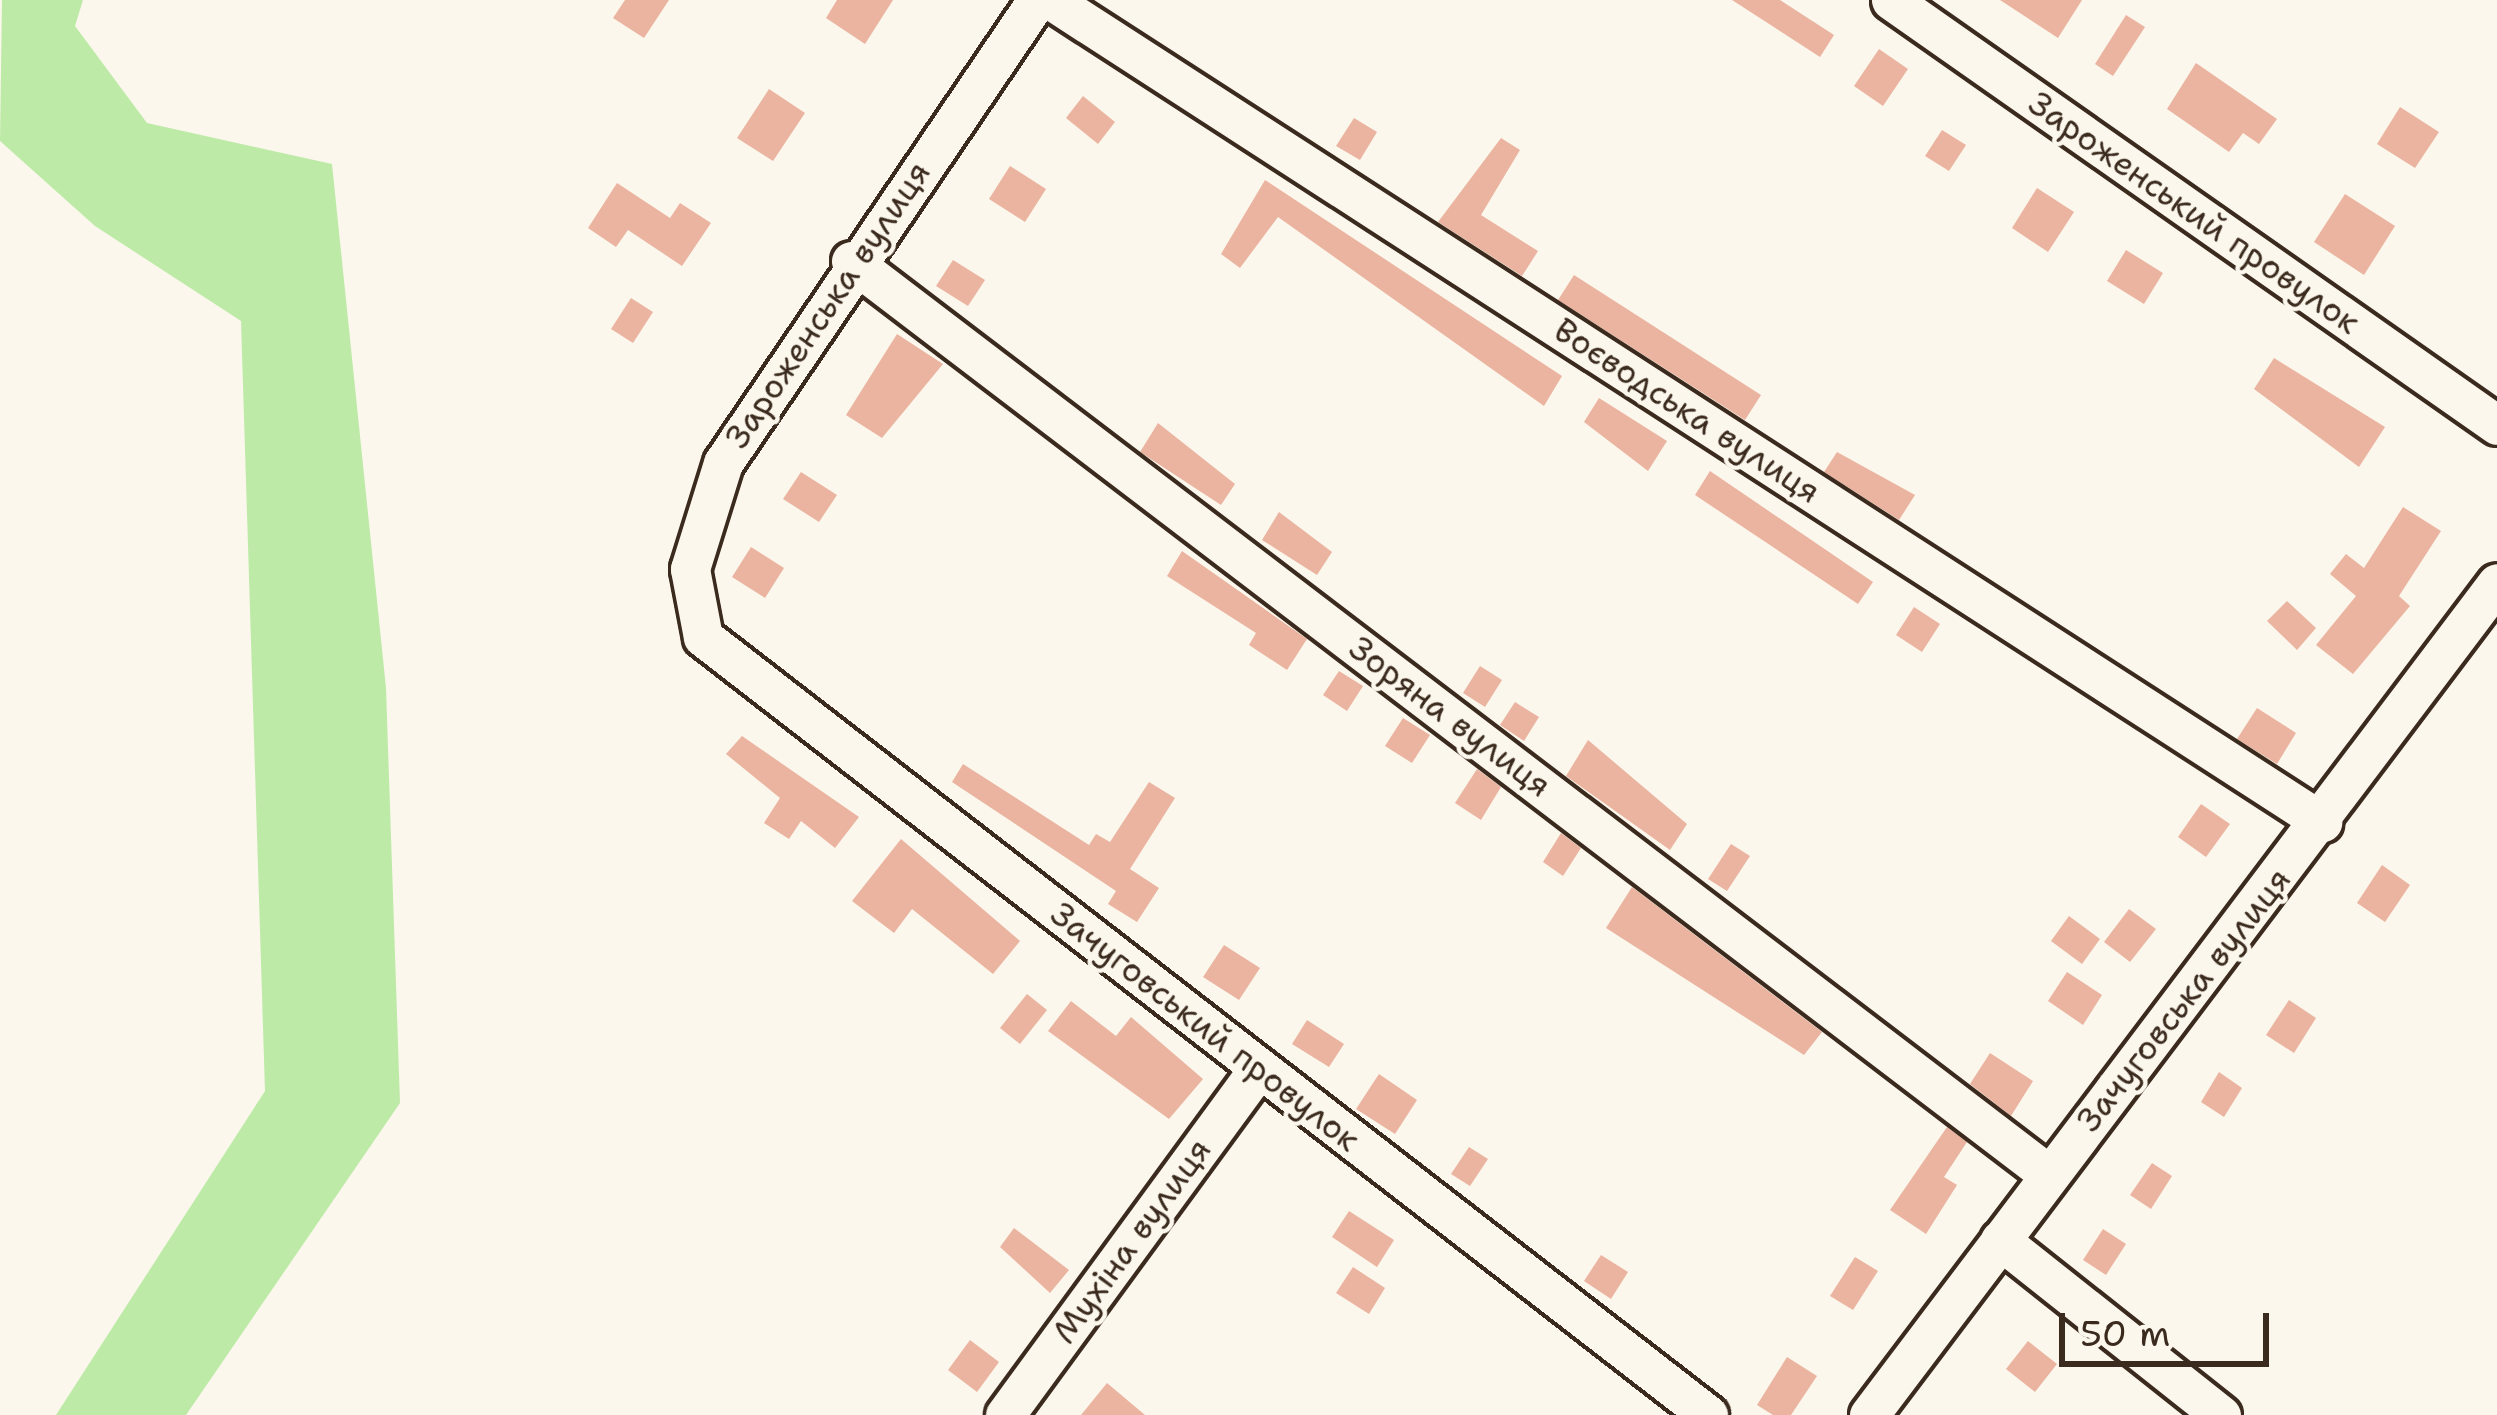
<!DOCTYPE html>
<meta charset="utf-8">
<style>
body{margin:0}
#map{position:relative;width:2497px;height:1415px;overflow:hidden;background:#fbf7ec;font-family:"Shantell Sans",sans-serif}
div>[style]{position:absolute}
.green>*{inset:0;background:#bdeaa7}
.building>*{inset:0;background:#ebb4a0}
.roads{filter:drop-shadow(3px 0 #3b2a1e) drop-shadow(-3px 0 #3b2a1e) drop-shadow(0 3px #3b2a1e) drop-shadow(0 -3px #3b2a1e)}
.minor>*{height:39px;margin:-19.5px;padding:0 19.5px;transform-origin:19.5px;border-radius:19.5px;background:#fbf7ec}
span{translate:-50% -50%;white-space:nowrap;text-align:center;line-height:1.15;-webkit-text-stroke:9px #fbf7ec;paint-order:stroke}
.street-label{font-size:33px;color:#3b2a1e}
.scale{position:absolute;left:2059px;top:1313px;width:210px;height:54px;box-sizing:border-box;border:6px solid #3b2a1e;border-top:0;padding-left:15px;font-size:36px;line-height:42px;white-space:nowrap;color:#3b2a1e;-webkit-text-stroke:9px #fbf7ec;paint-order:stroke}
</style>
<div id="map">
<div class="green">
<div style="clip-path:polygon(2px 0,83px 0,75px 26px,147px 123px,332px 164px,386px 688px,400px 1103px,186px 1415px,56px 1415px,265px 1091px,241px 321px,95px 226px,0 141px)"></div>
</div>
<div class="building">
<div style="clip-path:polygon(625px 0,669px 0,644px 38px,613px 18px)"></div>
<div style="clip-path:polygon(837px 0,893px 0,865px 44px,826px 18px)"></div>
<div style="clip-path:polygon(1732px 0,1780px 0,1834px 35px,1820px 57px)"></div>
<div style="clip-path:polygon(2000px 0,2082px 0,2058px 38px)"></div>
<div style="clip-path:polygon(2126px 15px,2145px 27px,2113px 76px,2095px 64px)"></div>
<div style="clip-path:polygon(1879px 49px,1908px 69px,1883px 106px,1854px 86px)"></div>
<div style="clip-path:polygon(2196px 63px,2277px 119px,2259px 144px,2243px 133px,2229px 152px,2167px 109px)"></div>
<div style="clip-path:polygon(769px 89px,805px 113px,773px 161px,737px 138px)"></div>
<div style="clip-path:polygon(1083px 96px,1115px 122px,1098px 144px,1066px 118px)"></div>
<div style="clip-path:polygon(2400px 107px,2439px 132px,2415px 168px,2377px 144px)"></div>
<div style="clip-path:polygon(1354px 118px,1377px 132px,1360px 160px,1336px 146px)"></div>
<div style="clip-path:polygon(1942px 130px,1966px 145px,1949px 171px,1925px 156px)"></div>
<div style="clip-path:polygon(1501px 138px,1520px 150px,1481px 215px,1538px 251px,1522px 276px,1438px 222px)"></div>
<div style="clip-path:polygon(1010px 166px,1046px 189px,1025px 222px,989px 199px)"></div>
<div style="clip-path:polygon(1265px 180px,1562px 376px,1544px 406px,1278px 217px,1240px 268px,1221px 254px)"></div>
<div style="clip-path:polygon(617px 183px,670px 218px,680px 203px,711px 223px,682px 266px,628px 230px,616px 247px,588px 228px)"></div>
<div style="clip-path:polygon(2037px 188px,2074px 212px,2048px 252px,2012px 228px)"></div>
<div style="clip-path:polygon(2345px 194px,2395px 226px,2364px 275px,2314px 242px)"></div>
<div style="clip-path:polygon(2126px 250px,2163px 273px,2144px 304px,2107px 281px)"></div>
<div style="clip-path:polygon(953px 260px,985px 280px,968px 306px,936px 286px)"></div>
<div style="clip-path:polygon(1574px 275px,1761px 395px,1745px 420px,1558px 300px)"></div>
<div style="clip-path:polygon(631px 298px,653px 312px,633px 343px,611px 329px)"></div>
<div style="clip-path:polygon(897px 334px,943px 364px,882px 438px,846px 415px)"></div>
<div style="clip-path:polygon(2274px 358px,2385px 427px,2359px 467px,2254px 389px)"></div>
<div style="clip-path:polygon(1599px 398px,1667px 441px,1648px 471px,1584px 422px)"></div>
<div style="clip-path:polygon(1158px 423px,1235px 484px,1221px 505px,1140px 452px)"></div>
<div style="clip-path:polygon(1837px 452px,1915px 495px,1899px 520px,1824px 472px)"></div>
<div style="clip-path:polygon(1710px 471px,1873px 582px,1858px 604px,1695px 495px)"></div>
<div style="clip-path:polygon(801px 472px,837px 495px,819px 522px,783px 499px)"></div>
<div style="clip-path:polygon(2403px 507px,2441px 531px,2399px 596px,2410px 606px,2353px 674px,2316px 645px,2356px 596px,2330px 574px,2346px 554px,2364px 568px)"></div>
<div style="clip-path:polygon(1279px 512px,1332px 552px,1317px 575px,1262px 540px)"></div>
<div style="clip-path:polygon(751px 547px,784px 568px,765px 598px,732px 577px)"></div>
<div style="clip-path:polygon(1182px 551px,1307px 639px,1287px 670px,1249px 645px,1256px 633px,1167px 576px)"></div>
<div style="clip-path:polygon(2287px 601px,2316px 628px,2297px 650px,2267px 621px)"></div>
<div style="clip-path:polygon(1914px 607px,1940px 624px,1922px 652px,1896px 635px)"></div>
<div style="clip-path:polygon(1480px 666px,1502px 680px,1485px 707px,1463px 693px)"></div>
<div style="clip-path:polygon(1339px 671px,1363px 686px,1347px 711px,1323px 695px)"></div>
<div style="clip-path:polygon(1515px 702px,1539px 717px,1524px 741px,1500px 725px)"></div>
<div style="clip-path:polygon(2257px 708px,2296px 733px,2277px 764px,2237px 739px)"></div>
<div style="clip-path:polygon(1403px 718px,1430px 735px,1412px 763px,1385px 746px)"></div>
<div style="clip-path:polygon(742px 736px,859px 817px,835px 848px,801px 821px,789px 839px,764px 823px,780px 798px,726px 754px)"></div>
<div style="clip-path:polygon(1588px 740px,1687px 824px,1670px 850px,1566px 776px)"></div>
<div style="clip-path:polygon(963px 764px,1089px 845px,1096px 834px,1110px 842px,1149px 782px,1175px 798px,1130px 869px,1159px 888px,1137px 922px,1108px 904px,1116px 891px,952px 782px)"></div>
<div style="clip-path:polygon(1477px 769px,1501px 787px,1481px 820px,1455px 803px)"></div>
<div style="clip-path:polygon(2201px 804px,2230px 824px,2206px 857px,2178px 837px)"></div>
<div style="clip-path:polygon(1561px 833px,1581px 848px,1563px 876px,1543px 862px)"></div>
<div style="clip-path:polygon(901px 839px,1020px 941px,993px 974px,912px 909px,894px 933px,852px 901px)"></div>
<div style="clip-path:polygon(1731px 844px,1750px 856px,1727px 891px,1708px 879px)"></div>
<div style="clip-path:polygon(2382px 865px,2410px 885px,2385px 922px,2357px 903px)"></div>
<div style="clip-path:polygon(1632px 887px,1822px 1032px,1804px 1055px,1606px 928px)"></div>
<div style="clip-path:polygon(2129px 909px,2156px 929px,2130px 962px,2104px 942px)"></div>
<div style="clip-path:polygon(2069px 916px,2100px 939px,2082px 964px,2051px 941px)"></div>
<div style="clip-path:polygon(1224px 945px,1260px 968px,1239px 1000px,1203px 977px)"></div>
<div style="clip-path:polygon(2067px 972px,2102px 995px,2083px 1025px,2048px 1001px)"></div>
<div style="clip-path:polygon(1027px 994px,1047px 1010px,1020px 1044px,1000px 1028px)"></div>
<div style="clip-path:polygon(2289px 1000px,2316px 1018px,2294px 1053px,2266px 1035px)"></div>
<div style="clip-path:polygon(1071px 1001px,1116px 1036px,1131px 1017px,1203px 1079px,1169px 1119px,1048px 1031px)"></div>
<div style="clip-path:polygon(1307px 1020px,1344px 1044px,1329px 1067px,1292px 1044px)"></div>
<div style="clip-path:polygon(1990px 1053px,2033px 1081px,2011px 1116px,1970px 1084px)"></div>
<div style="clip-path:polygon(2219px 1072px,2242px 1088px,2224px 1117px,2201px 1102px)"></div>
<div style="clip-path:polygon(1379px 1074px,1417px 1100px,1395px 1134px,1356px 1109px)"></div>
<div style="clip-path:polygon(1947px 1127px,1967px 1142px,1944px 1177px,1957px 1185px,1926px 1234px,1890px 1210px)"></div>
<div style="clip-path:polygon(1469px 1147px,1488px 1159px,1470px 1186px,1451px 1174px)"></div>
<div style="clip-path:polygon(2152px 1163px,2172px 1176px,2151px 1209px,2130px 1195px)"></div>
<div style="clip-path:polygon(1349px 1211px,1394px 1240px,1377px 1267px,1332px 1237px)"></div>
<div style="clip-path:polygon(1014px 1228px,1069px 1270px,1050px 1293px,1000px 1247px)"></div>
<div style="clip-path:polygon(2103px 1229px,2126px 1244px,2106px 1275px,2083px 1260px)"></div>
<div style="clip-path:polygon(1601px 1255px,1628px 1272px,1611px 1299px,1584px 1281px)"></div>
<div style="clip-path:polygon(1855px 1257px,1878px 1271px,1853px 1310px,1830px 1296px)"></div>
<div style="clip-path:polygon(1353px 1267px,1385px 1288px,1369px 1314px,1336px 1293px)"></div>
<div style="clip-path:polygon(970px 1340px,999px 1362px,977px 1392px,948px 1370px)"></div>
<div style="clip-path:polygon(2028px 1341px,2057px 1364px,2035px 1392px,2006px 1369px)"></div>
<div style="clip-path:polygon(1787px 1357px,1817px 1376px,1791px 1415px,1773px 1415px,1757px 1405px)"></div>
<div style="clip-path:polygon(1107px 1383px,1145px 1415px,1081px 1415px)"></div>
</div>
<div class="roads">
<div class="minor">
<div style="left:1037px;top:0;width:559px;rotate:124.14deg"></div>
<div style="left:723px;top:463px;width:111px;rotate:107.3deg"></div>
<div style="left:690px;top:569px;width:69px;rotate:79.2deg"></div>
<div style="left:703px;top:637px;width:1271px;rotate:37.74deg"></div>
<div style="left:1051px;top:0;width:1514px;rotate:32.89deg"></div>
<div style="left:1891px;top:0;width:740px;rotate:35.04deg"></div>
<div style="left:851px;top:261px;width:1505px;rotate:37.33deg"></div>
<div style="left:2000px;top:1240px;width:282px;rotate:38.4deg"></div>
<div style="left:1005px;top:1415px;width:430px;rotate:-53.8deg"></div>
<div style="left:1869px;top:1415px;width:1042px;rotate:-52.95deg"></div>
</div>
</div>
<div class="street-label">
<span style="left:2194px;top:213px;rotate:35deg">Зароженський провулок</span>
<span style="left:828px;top:305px;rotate:-56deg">Зароженська вулиця</span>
<span style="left:1687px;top:411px;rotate:33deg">Воєводська вулиця</span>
<span style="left:1450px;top:717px;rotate:37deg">Зоряна вулиця</span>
<span style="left:2184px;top:1000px;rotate:-52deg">Зачуговська вулиця</span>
<span style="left:1205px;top:1027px;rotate:38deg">Зачуговський провулок</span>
<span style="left:1132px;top:1241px;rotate:-54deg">Мухіна вулиця</span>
</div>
<div class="scale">50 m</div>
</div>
